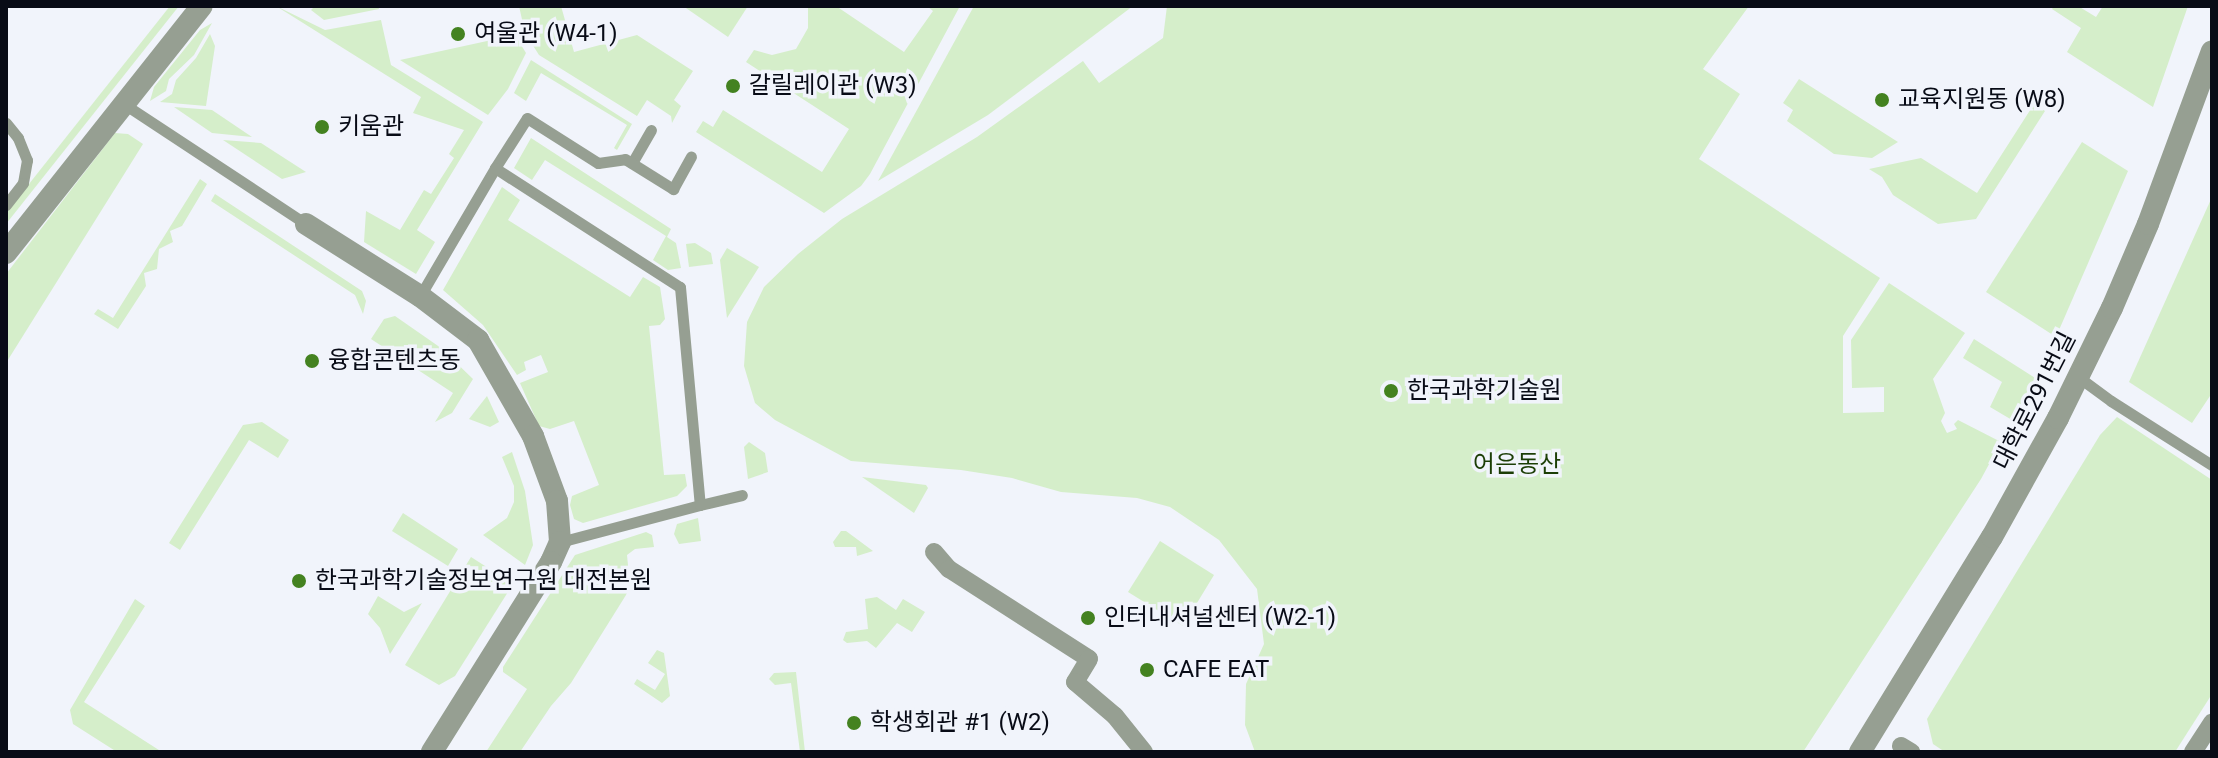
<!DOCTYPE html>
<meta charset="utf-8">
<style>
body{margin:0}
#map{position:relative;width:2218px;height:758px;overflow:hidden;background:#f1f4fb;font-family:Roboto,"Noto Sans KR",sans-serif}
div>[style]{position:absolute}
.green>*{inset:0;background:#d5eeca}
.service>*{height:11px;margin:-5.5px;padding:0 5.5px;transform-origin:5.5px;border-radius:5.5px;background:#969f92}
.pedestrian>*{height:18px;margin:-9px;padding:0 9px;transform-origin:9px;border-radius:9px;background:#969f92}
.minor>*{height:22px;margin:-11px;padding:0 11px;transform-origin:11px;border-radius:11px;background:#969f92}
.dots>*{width:22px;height:22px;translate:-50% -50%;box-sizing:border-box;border:4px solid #f1f4fb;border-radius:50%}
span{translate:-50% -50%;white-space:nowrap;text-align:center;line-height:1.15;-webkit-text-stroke:7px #f1f4fb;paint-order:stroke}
.poi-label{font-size:24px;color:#080b16}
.left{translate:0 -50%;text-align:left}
.street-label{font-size:24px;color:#080b16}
.park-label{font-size:24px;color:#1c3e06}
.frame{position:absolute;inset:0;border:8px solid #080b16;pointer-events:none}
</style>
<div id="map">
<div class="green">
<div style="clip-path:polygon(170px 6px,179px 6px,6px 224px,6px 213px)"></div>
<div style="clip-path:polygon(276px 6px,325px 30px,381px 20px,391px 65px,483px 122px,417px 230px,435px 242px,416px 274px,364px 242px,366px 211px,400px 230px,424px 190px,431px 194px,454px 158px,449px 154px,464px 130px,413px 113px,421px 97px)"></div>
<div style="clip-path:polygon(315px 6px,378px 6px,379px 9px,324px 20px,311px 10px)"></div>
<div style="clip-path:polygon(519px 6px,561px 6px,574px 52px,637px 35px,693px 71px,674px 100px,681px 106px,672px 123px,671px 116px,647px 100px,637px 116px,539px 55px,525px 33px)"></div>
<div style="clip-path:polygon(683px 6px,748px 6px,728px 37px)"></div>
<div style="clip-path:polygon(808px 6px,836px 6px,904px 52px,933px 11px,927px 6px,960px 6px,870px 174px,861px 186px,824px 213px,696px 132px,703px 121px,713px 127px,723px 110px,822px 172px,849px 129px,746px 62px,754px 50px,772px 55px,796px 49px,808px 28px)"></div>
<div style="clip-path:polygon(974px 6px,1133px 6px,988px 115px,878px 181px)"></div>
<div style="clip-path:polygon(1167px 6px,1749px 6px,1703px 69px,1740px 94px,1699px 159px,1880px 278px,1843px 336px,1843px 413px,1884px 412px,1884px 387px,1852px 388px,1851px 340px,1889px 283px,1965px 333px,1933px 379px,1945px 413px,1941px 421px,1947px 433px,1957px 429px,1954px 424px,1958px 420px,2001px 442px,1981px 479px,1803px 752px,1255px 752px,1245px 725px,1246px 684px,1264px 644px,1257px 589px,1219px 540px,1170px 507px,1137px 498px,1061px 492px,1012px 478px,961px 470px,851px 461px,775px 420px,755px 403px,744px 366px,747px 322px,764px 287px,798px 254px,842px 219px,977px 137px,1083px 61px,1099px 83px,1163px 38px)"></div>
<div style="clip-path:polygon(2054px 6px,2078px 6px,2096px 17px,2103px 6px,2188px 6px,2153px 107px,2067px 52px,2081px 28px,2052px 9px)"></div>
<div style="clip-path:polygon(212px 23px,194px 55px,169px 79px,166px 91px,150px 101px,154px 87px,200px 30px)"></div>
<div style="clip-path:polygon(210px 34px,215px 46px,206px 106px,160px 102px,172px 94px,176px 80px,196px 58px)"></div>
<div style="clip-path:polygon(515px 35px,526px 53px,508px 89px,488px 115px,400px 60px)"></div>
<div style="clip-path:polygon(531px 60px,632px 124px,617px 150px,614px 148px,627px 125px,541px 73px,526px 101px,514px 93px)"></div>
<div style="clip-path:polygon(1799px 79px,1898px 142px,1872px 158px,1834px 154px,1787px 121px,1793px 110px,1783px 103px)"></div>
<div style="clip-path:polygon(2034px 104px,2045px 111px,1976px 219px,1938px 224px,1893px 195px,1882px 177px,1869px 169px,1921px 158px,1977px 193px)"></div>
<div style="clip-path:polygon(174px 107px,212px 110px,252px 137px,212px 133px)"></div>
<div style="clip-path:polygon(115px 133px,128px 134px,143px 144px,6px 363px,6px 274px)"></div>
<div style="clip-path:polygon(531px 138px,671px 229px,667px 237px,676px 243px,681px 268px,668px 270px,653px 260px,666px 236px,545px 160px,532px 180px,514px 168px)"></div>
<div style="clip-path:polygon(223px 140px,261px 143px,306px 172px,282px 179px)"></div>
<div style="clip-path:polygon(2082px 142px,2128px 171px,2056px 337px,1986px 292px)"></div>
<div style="clip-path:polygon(200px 179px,207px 184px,182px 226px,170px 231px,173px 242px,159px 249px,157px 269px,144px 273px,146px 286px,118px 329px,94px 314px,98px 309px,113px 318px)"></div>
<div style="clip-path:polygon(502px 187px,520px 200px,508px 220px,630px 297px,643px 277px,660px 287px,665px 319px,660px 325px,649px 326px,664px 475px,685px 474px,687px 486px,677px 496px,583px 523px,574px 519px,570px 505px,572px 496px,599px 485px,574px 421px,550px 429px,539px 426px,520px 383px,548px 372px,541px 355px,524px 362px,526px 370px,517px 375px,483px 325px,443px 290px)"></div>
<div style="clip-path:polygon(215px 194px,362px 291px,366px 301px,363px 314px,355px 295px,211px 201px)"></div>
<div style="clip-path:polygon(2212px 197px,2212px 393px,2192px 423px,2129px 382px)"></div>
<div style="clip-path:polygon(695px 243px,711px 253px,713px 264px,689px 267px,686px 244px)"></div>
<div style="clip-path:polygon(727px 248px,759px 267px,727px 318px,720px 260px)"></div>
<div style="clip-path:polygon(395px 316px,441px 348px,473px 379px,452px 413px,435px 422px,453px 393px,371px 339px,384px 319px)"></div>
<div style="clip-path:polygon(1974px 339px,2035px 378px,2012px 420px,1990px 407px,2002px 382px,1963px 358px)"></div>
<div style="clip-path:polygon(487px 396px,499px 422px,490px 427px,469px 419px)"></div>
<div style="clip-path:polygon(2117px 417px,2212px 480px,2212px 694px,2175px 752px,1945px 752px,1933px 744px,1927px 719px,2100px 435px)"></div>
<div style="clip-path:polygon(262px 422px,289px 440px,278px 458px,249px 440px,180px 550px,169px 543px,243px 425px)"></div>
<div style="clip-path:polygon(749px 442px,765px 453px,768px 472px,748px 479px,744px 447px)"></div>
<div style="clip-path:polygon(512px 452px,525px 491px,533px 545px,525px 565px,483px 535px,507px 518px,514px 502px,514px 486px,502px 457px)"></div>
<div style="clip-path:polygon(862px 477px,926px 485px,928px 488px,914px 513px)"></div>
<div style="clip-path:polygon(403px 513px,458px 549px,448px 566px,392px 531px)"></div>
<div style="clip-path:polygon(698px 518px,701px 541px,679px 544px,674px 534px,677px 524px)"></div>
<div style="clip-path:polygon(841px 531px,846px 531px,873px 551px,857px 556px,856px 547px,835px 547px,833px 542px)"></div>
<div style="clip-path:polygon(646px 532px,652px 535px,654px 547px,635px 549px,627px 555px,630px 586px,626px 595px,571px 683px,551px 706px,520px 752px,486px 752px,527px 689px,503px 672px,503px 667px,575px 555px)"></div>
<div style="clip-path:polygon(1160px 541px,1214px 575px,1183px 626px,1128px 592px)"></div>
<div style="clip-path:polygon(471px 557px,513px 584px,455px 676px,439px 685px,405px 665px)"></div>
<div style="clip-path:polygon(378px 596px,404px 612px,422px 603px,390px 654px,380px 628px,368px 614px)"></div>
<div style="clip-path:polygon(877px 597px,896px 610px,903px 599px,925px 612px,912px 632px,897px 623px,876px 648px,867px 641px,847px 643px,843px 640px,846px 632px,868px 629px,865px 599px)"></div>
<div style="clip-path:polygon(135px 599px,145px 606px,84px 702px,162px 752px,117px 752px,73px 724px,70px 710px)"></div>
<div style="clip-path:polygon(657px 650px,664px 653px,670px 696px,662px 703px,634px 684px,637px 679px,655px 690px,665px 674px,648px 663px)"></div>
<div style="clip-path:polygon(796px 672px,805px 752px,800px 752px,791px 683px,775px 685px,769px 679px,774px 673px)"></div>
</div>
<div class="service">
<div style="left:124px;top:104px;width:218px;rotate:33.4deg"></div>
<div style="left:6px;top:123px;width:19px;rotate:51deg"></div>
<div style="left:18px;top:138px;width:24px;rotate:68deg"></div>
<div style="left:27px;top:160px;width:23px;rotate:100deg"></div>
<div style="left:23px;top:183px;width:28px;rotate:128deg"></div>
<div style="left:632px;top:163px;width:38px;rotate:-60deg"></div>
<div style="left:495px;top:168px;width:59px;rotate:-57.4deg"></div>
<div style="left:527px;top:118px;width:84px;rotate:32.4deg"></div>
<div style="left:598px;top:163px;width:27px;rotate:-8deg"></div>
<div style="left:625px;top:159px;width:57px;rotate:32deg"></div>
<div style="left:673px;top:189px;width:37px;rotate:-61deg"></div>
<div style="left:420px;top:296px;width:148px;rotate:-59.6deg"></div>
<div style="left:495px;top:168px;width:220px;rotate:32.8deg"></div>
<div style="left:680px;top:287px;width:219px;rotate:84.8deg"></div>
<div style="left:700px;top:505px;width:145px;rotate:165.2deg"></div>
<div style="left:2077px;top:376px;width:42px;rotate:36.3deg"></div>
<div style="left:2111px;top:401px;width:120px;rotate:32.4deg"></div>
<div style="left:700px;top:505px;width:43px;rotate:-13.4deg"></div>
</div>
<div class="pedestrian">
<div style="left:934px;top:552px;width:23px;rotate:49deg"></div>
<div style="left:949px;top:569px;width:166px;rotate:32.7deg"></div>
<div style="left:1089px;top:659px;width:27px;rotate:121deg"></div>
<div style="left:1075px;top:682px;width:52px;rotate:40.4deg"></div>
<div style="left:1115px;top:716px;width:46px;rotate:51.1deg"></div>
<div style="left:1901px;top:746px;width:12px;rotate:31deg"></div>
<div style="left:2193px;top:752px;width:35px;rotate:-57deg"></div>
</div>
<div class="minor">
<div style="left:306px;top:224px;width:135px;rotate:32.3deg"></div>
<div style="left:420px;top:296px;width:73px;rotate:37.2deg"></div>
<div style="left:478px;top:340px;width:111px;rotate:60.2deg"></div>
<div style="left:533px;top:436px;width:69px;rotate:69.7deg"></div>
<div style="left:557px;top:501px;width:41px;rotate:85.8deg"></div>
<div style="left:560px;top:542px;width:22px;rotate:114deg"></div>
<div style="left:551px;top:562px;width:224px;rotate:122.1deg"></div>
<div style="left:6px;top:253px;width:315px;rotate:-51.6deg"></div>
<div style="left:1860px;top:752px;width:252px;rotate:-58.5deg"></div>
<div style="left:1992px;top:537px;width:136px;rotate:-61deg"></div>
<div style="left:2058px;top:418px;width:123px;rotate:-63.9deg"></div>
<div style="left:2112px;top:308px;width:91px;rotate:-66.8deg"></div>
<div style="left:2148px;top:224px;width:184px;rotate:-69.7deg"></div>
</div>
<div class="dots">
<div style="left:458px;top:34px;background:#448220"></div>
<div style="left:733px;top:86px;background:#448220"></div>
<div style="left:1882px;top:100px;background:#448220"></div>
<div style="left:322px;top:127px;background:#448220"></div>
<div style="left:312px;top:361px;background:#448220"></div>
<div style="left:1391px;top:391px;background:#448220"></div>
<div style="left:299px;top:581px;background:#448220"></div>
<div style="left:1088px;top:618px;background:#448220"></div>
<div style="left:1147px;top:670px;background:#448220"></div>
<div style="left:854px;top:723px;background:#448220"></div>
</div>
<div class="poi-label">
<span class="left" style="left:474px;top:34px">여울관 (W4-1)</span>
<span class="left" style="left:749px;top:86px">갈릴레이관 (W3)</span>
<span class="left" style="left:1898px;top:100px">교육지원동 (W8)</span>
<span class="left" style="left:338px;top:127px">키움관</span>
<span class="left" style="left:328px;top:361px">융합콘텐츠동</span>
<span class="left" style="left:1407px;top:391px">한국과학기술원</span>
<span class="left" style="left:315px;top:581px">한국과학기술정보연구원 대전본원</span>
<span class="left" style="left:1104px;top:618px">인터내셔널센터 (W2-1)</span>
<span class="left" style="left:1163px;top:670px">CAFE EAT</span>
<span class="left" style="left:870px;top:723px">학생회관 #1 (W2)</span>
</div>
<div class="street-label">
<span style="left:2035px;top:401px;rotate:-63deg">대학로291번길</span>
</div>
<div class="park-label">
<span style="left:1517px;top:465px">어은동산</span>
</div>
<div class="frame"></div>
</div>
